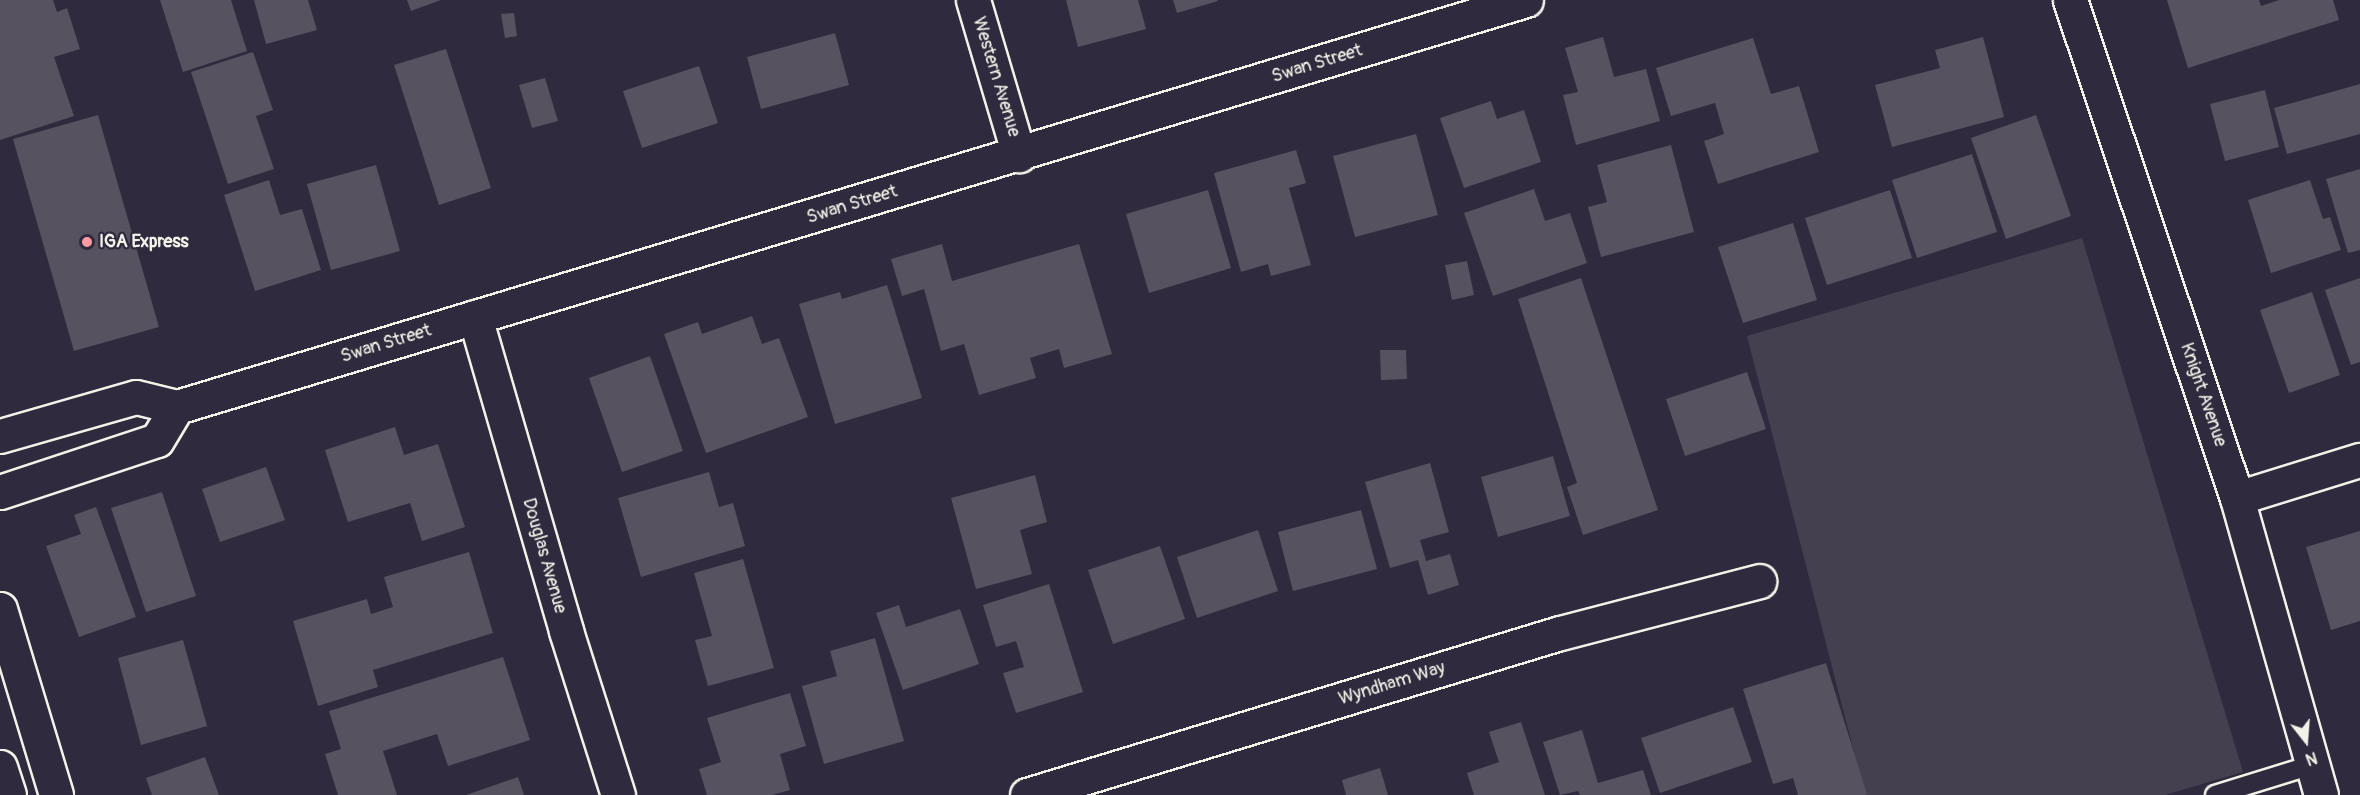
<!DOCTYPE html>
<style>
body{margin:0}
#map{position:relative;width:2360px;height:795px;overflow:hidden;background:#2f2a3d;font-family:Pangolin,sans-serif}
div>[style]{position:absolute}
.green>*{inset:0;background:#454050}
.building>*{inset:0;background:#56525f}
.roads{filter:drop-shadow(2px 0 #f4f1e8) drop-shadow(-2px 0 #f4f1e8) drop-shadow(0 2px #f4f1e8) drop-shadow(0 -2px #f4f1e8)}
.service>*{height:18px;margin:-9px;padding:0 9px;transform-origin:9px;border-radius:9px;background:#2f2a3d}
.minor>*{height:33px;margin:-16.5px;padding:0 16.5px;transform-origin:16.5px;border-radius:16.5px;background:#2f2a3d}
.secondary>*{height:33px;margin:-16.5px;padding:0 16.5px;transform-origin:16.5px;border-radius:16.5px;background:#2f2a3d}
.dots>*{width:16px;height:16px;translate:-50% -50%;box-sizing:border-box;border:3px solid #2f2a3d;border-radius:50%}
span{translate:-50% -50%;white-space:nowrap;text-align:center;line-height:1.15;-webkit-text-stroke:4.5px #2f2a3d;paint-order:stroke}
.street-label{font-size:18px;color:#f4f1e8}
.poi-label{font-size:18px;color:#f4f1e8;font-weight:700}
.left{translate:0 -50%;text-align:left}
.north{position:absolute;left:2276px;top:711px;width:60px;height:60px;-webkit-text-stroke:4px #2f2a3d;paint-order:stroke;rotate:163deg;font-size:16px;font-weight:700;line-height:24px;text-align:center;color:#f4f1e8}
.north::after{content:'';display:block;margin:auto;width:21px;height:27px;background:#f4f1e8;clip-path:polygon(50% 0,100% 100%,50% 72%,0 100%)}
</style>
<div id="map">
<div class="green">
<div style="clip-path:polygon(2082px 238px,2243px 772px,2165px 795px,1865px 795px,1747px 336px)"></div>
</div>
<div class="building">
<div style="clip-path:polygon(0 0,53px 0,57px 12px,67px 8px,80px 49px,54px 57px,74px 116px,0 140px)"></div>
<div style="clip-path:polygon(160px 0,231px 0,247px 51px,183px 72px)"></div>
<div style="clip-path:polygon(254px 0,308px 0,317px 30px,266px 44px)"></div>
<div style="clip-path:polygon(407px 0,441px 0,411px 11px)"></div>
<div style="clip-path:polygon(1066px 0,1138px 0,1146px 29px,1078px 47px)"></div>
<div style="clip-path:polygon(1173px 0,1217px 0,1218px 1px,1177px 13px)"></div>
<div style="clip-path:polygon(2167px 0,2259px 0,2261px 6px,2279px 0,2333px 0,2339px 20px,2188px 68px)"></div>
<div style="clip-path:polygon(514px 13px,517px 36px,505px 38px,501px 14px)"></div>
<div style="clip-path:polygon(835px 33px,849px 85px,761px 109px,747px 57px)"></div>
<div style="clip-path:polygon(1603px 37px,1614px 77px,1646px 69px,1660px 121px,1576px 145px,1563px 95px,1578px 92px,1565px 48px)"></div>
<div style="clip-path:polygon(1983px 37px,2004px 117px,1892px 147px,1875px 85px,1940px 68px,1935px 50px)"></div>
<div style="clip-path:polygon(1753px 38px,1771px 94px,1799px 86px,1819px 152px,1718px 184px,1704px 141px,1724px 134px,1715px 103px,1671px 116px,1656px 68px)"></div>
<div style="clip-path:polygon(446px 49px,491px 188px,439px 205px,394px 65px)"></div>
<div style="clip-path:polygon(253px 52px,273px 110px,256px 116px,274px 169px,228px 184px,191px 72px)"></div>
<div style="clip-path:polygon(699px 66px,718px 123px,642px 148px,623px 91px)"></div>
<div style="clip-path:polygon(545px 78px,558px 121px,532px 128px,519px 85px)"></div>
<div style="clip-path:polygon(2360px 84px,2360px 134px,2287px 154px,2274px 108px)"></div>
<div style="clip-path:polygon(2265px 90px,2279px 147px,2225px 161px,2210px 104px)"></div>
<div style="clip-path:polygon(1491px 101px,1497px 119px,1524px 110px,1541px 162px,1464px 188px,1440px 118px)"></div>
<div style="clip-path:polygon(98px 115px,159px 327px,74px 351px,13px 139px)"></div>
<div style="clip-path:polygon(2036px 115px,2071px 216px,2006px 239px,1971px 138px)"></div>
<div style="clip-path:polygon(1416px 134px,1438px 215px,1355px 237px,1333px 156px)"></div>
<div style="clip-path:polygon(1671px 145px,1694px 232px,1601px 257px,1588px 207px,1607px 202px,1597px 165px)"></div>
<div style="clip-path:polygon(1296px 150px,1306px 183px,1289px 188px,1311px 265px,1271px 276px,1268px 264px,1241px 272px,1214px 173px)"></div>
<div style="clip-path:polygon(1972px 154px,1997px 232px,1917px 258px,1892px 180px)"></div>
<div style="clip-path:polygon(376px 165px,400px 251px,331px 270px,307px 184px)"></div>
<div style="clip-path:polygon(2360px 169px,2360px 250px,2348px 253px,2326px 179px)"></div>
<div style="clip-path:polygon(269px 180px,280px 215px,302px 209px,321px 270px,255px 291px,224px 195px)"></div>
<div style="clip-path:polygon(2310px 180px,2323px 219px,2330px 217px,2341px 250px,2271px 273px,2248px 200px)"></div>
<div style="clip-path:polygon(1534px 189px,1545px 221px,1570px 213px,1587px 263px,1493px 296px,1464px 213px)"></div>
<div style="clip-path:polygon(1208px 190px,1231px 268px,1149px 293px,1126px 214px)"></div>
<div style="clip-path:polygon(1890px 190px,1912px 258px,1827px 285px,1805px 218px)"></div>
<div style="clip-path:polygon(1793px 223px,1817px 300px,1743px 323px,1718px 247px)"></div>
<div style="clip-path:polygon(942px 244px,952px 281px,1079px 244px,1112px 354px,1064px 368px,1059px 349px,1030px 358px,1036px 378px,979px 395px,964px 344px,941px 351px,924px 289px,902px 296px,891px 259px)"></div>
<div style="clip-path:polygon(1467px 261px,1474px 295px,1452px 300px,1445px 265px)"></div>
<div style="clip-path:polygon(1581px 278px,1658px 510px,1583px 535px,1567px 487px,1577px 483px,1518px 299px)"></div>
<div style="clip-path:polygon(2360px 278px,2360px 362px,2351px 365px,2325px 290px)"></div>
<div style="clip-path:polygon(887px 285px,922px 398px,835px 424px,799px 304px,840px 292px,842px 299px)"></div>
<div style="clip-path:polygon(2312px 292px,2340px 375px,2289px 393px,2260px 310px)"></div>
<div style="clip-path:polygon(752px 316px,762px 344px,779px 338px,808px 417px,706px 453px,664px 334px,698px 322px,702px 334px)"></div>
<div style="clip-path:polygon(1380px 350px,1406px 350px,1407px 379px,1381px 380px)"></div>
<div style="clip-path:polygon(650px 356px,683px 451px,622px 472px,589px 378px)"></div>
<div style="clip-path:polygon(1747px 372px,1766px 429px,1685px 456px,1666px 399px)"></div>
<div style="clip-path:polygon(395px 427px,404px 455px,438px 444px,465px 527px,422px 541px,410px 503px,348px 522px,325px 450px)"></div>
<div style="clip-path:polygon(1553px 456px,1570px 516px,1498px 537px,1481px 477px)"></div>
<div style="clip-path:polygon(1430px 463px,1449px 532px,1420px 540px,1426px 561px,1450px 554px,1459px 585px,1428px 595px,1418px 560px,1390px 568px,1365px 482px)"></div>
<div style="clip-path:polygon(266px 467px,285px 520px,220px 542px,202px 489px)"></div>
<div style="clip-path:polygon(709px 472px,719px 507px,733px 503px,745px 546px,641px 577px,618px 498px)"></div>
<div style="clip-path:polygon(1035px 475px,1047px 522px,1020px 530px,1032px 574px,976px 589px,951px 498px)"></div>
<div style="clip-path:polygon(162px 492px,196px 596px,146px 612px,111px 508px)"></div>
<div style="clip-path:polygon(96px 507px,136px 617px,79px 637px,46px 546px,81px 534px,74px 515px)"></div>
<div style="clip-path:polygon(1361px 510px,1377px 569px,1293px 591px,1278px 532px)"></div>
<div style="clip-path:polygon(1258px 530px,1278px 591px,1197px 618px,1177px 557px)"></div>
<div style="clip-path:polygon(2360px 531px,2360px 621px,2331px 630px,2306px 547px)"></div>
<div style="clip-path:polygon(1160px 546px,1185px 619px,1113px 644px,1088px 570px)"></div>
<div style="clip-path:polygon(469px 552px,493px 633px,373px 670px,378px 687px,318px 706px,293px 621px,367px 599px,371px 614px,393px 607px,384px 577px)"></div>
<div style="clip-path:polygon(743px 559px,774px 668px,708px 686px,695px 640px,712px 636px,694px 573px)"></div>
<div style="clip-path:polygon(1049px 584px,1083px 692px,1016px 713px,1003px 673px,1024px 667px,1016px 641px,996px 647px,983px 605px)"></div>
<div style="clip-path:polygon(899px 605px,906px 627px,960px 609px,979px 664px,903px 690px,876px 613px)"></div>
<div style="clip-path:polygon(875px 638px,904px 741px,824px 764px,802px 686px,837px 676px,830px 651px)"></div>
<div style="clip-path:polygon(183px 640px,207px 726px,141px 745px,118px 658px)"></div>
<div style="clip-path:polygon(503px 657px,530px 740px,448px 766px,437px 734px,383px 751px,397px 795px,338px 795px,325px 754px,341px 749px,329px 711px)"></div>
<div style="clip-path:polygon(1826px 663px,1867px 794px,1864px 795px,1798px 795px,1793px 778px,1773px 784px,1743px 689px)"></div>
<div style="clip-path:polygon(790px 693px,806px 746px,780px 754px,790px 790px,772px 795px,707px 795px,699px 769px,721px 762px,707px 718px)"></div>
<div style="clip-path:polygon(1733px 707px,1752px 762px,1660px 793px,1641px 738px)"></div>
<div style="clip-path:polygon(1521px 722px,1545px 795px,1474px 795px,1467px 773px,1499px 762px,1489px 732px)"></div>
<div style="clip-path:polygon(1582px 730px,1598px 783px,1643px 770px,1651px 795px,1580px 795px,1578px 791px,1560px 795px,1543px 742px)"></div>
<div style="clip-path:polygon(205px 757px,219px 795px,152px 795px,146px 778px)"></div>
<div style="clip-path:polygon(1380px 768px,1388px 795px,1346px 795px,1342px 780px)"></div>
<div style="clip-path:polygon(518px 777px,524px 795px,466px 795px)"></div>
</div>
<div class="roads">
<div class="service">
<div style="left:2215px;top:795px;width:102px;rotate:-17.2deg"></div>
</div>
<div class="minor">
<div style="left:973px;top:0;width:162px;rotate:73.5deg"></div>
<div style="left:2070px;top:0;width:525px;rotate:71.46deg"></div>
<div style="left:2237px;top:498px;width:309px;rotate:74.2deg"></div>
<div style="left:475px;top:317px;width:327px;rotate:73.8deg"></div>
<div style="left:566px;top:631px;width:172px;rotate:72.4deg"></div>
<div style="left:0;top:436px;width:141px;rotate:-16deg"></div>
<div style="left:136px;top:397px;width:42px;rotate:13.7deg"></div>
<div style="left:177px;top:407px;width:1409px;rotate:-16.79deg"></div>
<div style="left:0;top:492px;width:165px;rotate:-18.3deg"></div>
<div style="left:157px;top:440px;width:39px;rotate:-59deg"></div>
<div style="left:2237px;top:498px;width:129px;rotate:-17.2deg"></div>
<div style="left:1027px;top:795px;width:557px;rotate:-16.91deg"></div>
<div style="left:1560px;top:633px;width:206px;rotate:-14.6deg"></div>
</div>
<div class="secondary">
<div style="left:0;top:609px;width:194px;rotate:73.2deg"></div>
<div style="left:0;top:767px;width:29px;rotate:72deg"></div>
</div>
</div>
<div class="dots">
<div style="left:87px;top:242px;background:#ff9aa2"></div>
</div>
<div class="street-label">
<span style="left:1317px;top:64px;rotate:-17deg">Swan Street</span>
<span style="left:996px;top:77px;rotate:73deg">Western Avenue</span>
<span style="left:852px;top:205px;rotate:-17deg">Swan Street</span>
<span style="left:386px;top:344px;rotate:-17deg">Swan Street</span>
<span style="left:2203px;top:395px;rotate:71deg">Knight Avenue</span>
<span style="left:544px;top:556px;rotate:74deg">Douglas Avenue</span>
<span style="left:1392px;top:684px;rotate:-17deg">Wyndham Way</span>
</div>
<div class="poi-label">
<span class="left" style="left:99px;top:242px">IGA Express</span>
</div>
<div class="north">N</div>
</div>
